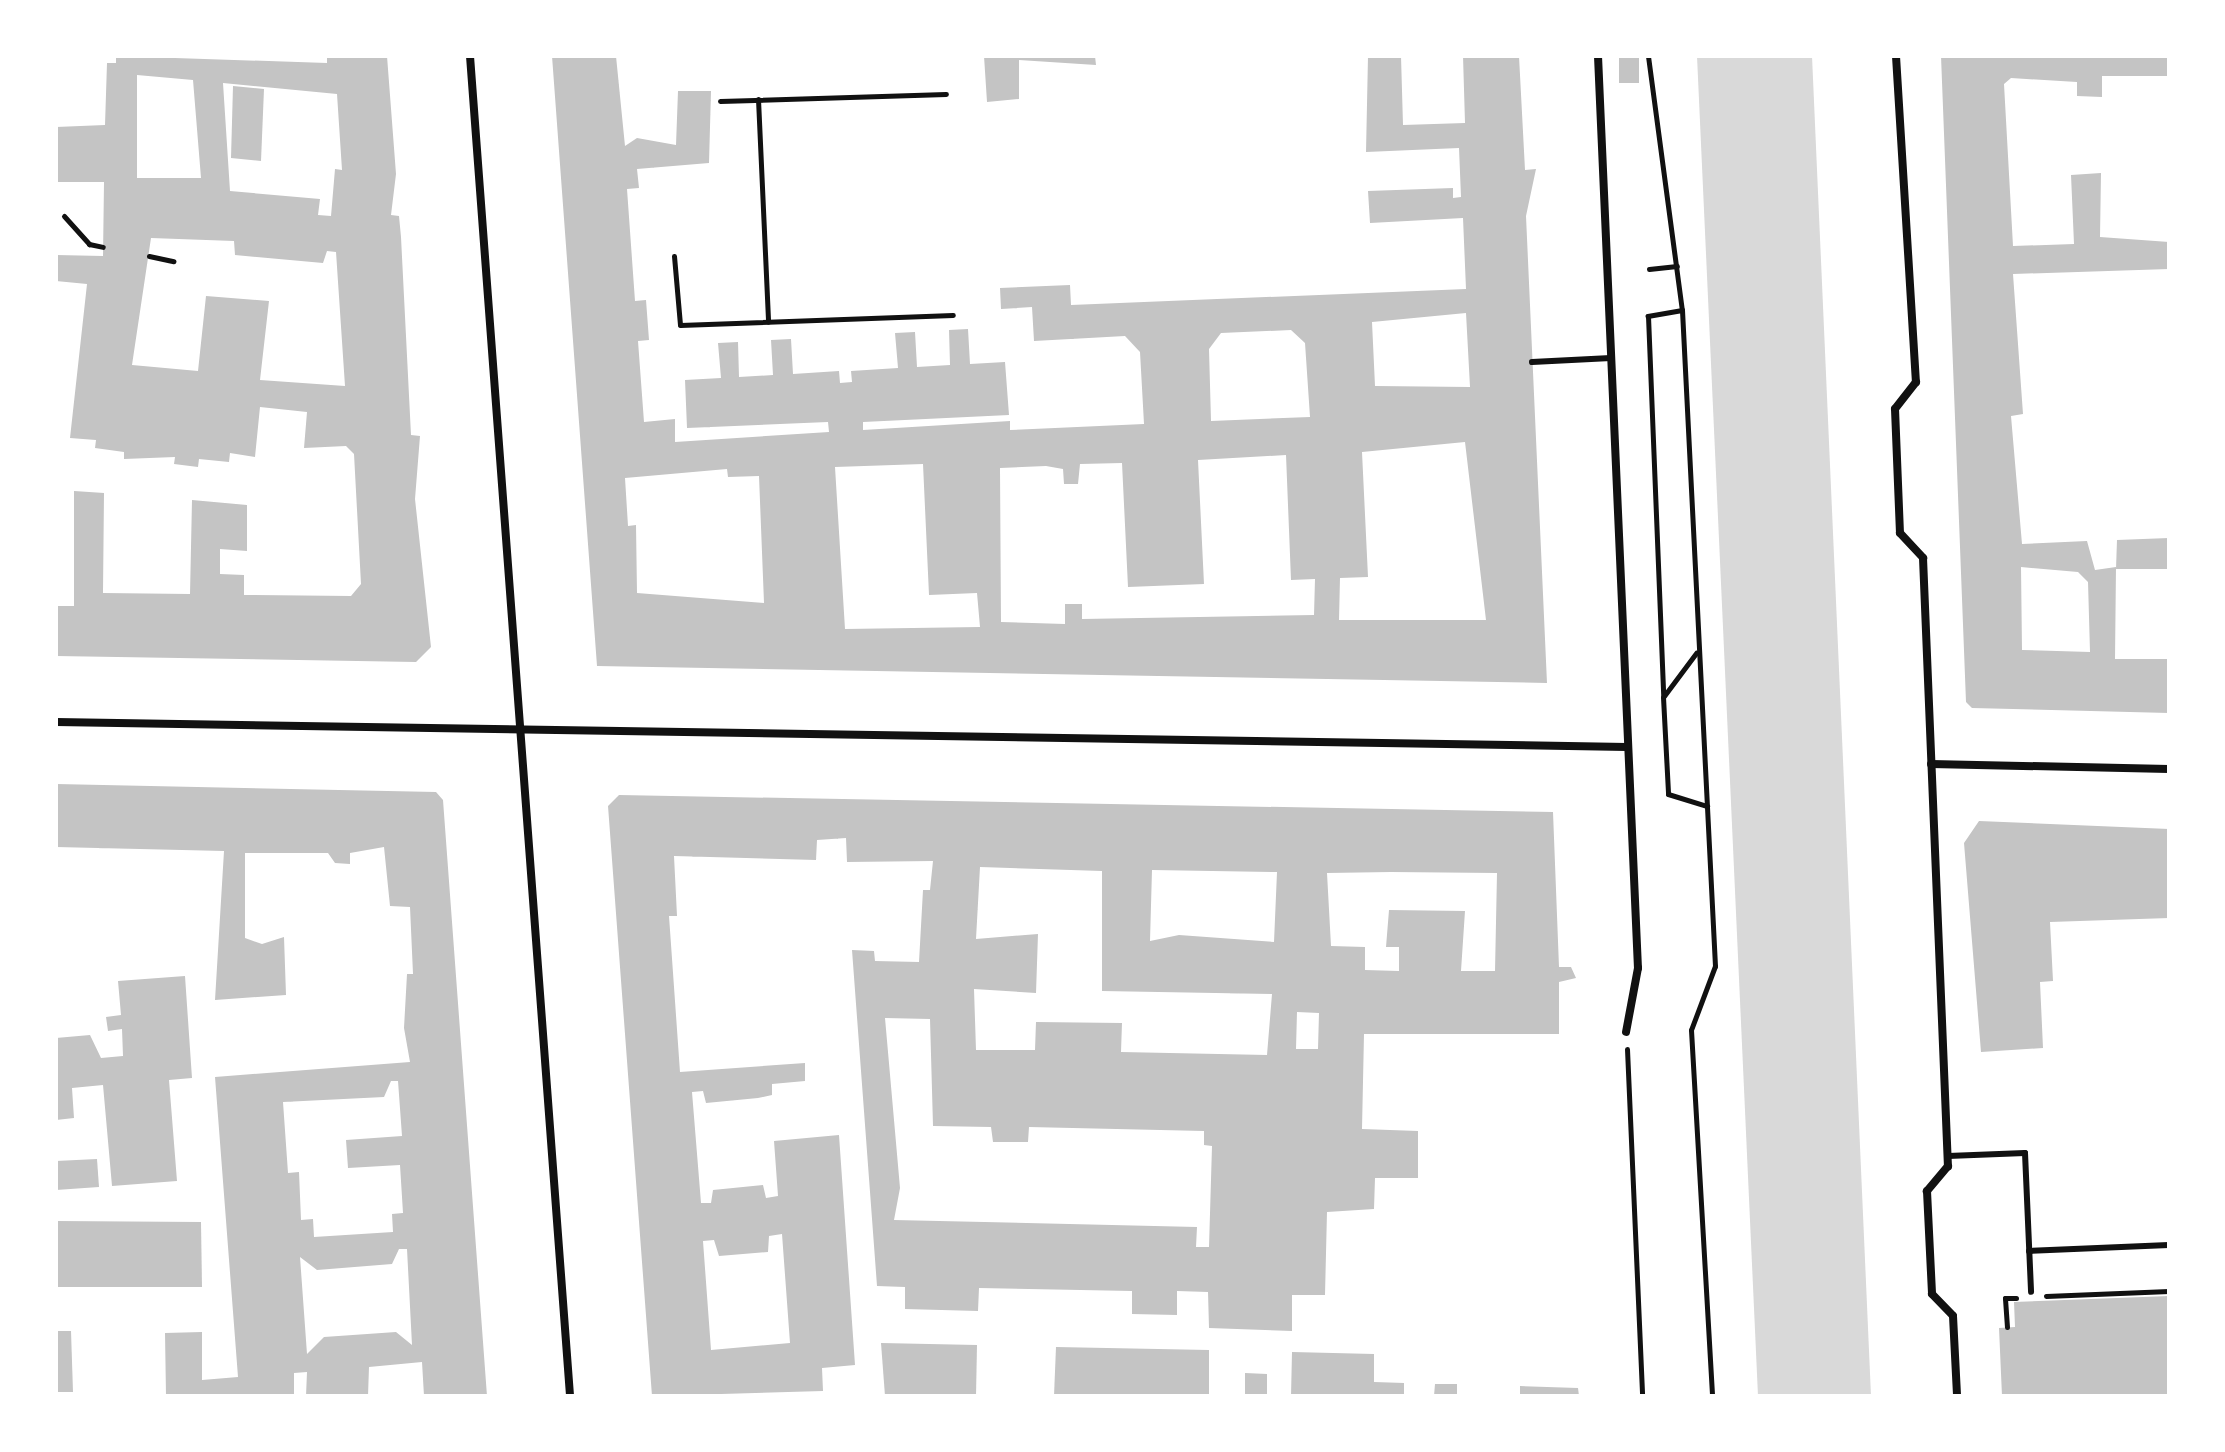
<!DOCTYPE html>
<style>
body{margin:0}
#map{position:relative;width:2225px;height:1452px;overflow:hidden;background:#fff;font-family:"IBM Plex Serif",serif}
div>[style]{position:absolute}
.water>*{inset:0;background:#d9d9d9}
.building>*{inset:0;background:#c4c4c4}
.path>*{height:5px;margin:-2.5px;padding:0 2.5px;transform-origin:2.5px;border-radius:2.5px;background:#111}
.service>*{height:6px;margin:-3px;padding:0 3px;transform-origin:3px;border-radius:3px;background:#111}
.minor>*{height:8px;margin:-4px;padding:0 4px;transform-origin:4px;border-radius:4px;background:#111}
span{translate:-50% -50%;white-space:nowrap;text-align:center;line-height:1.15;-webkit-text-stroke:6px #fff;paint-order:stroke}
.frame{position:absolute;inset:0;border:58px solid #fff;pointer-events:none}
</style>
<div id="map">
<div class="water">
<div style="clip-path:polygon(1697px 56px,1812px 56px,1871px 1396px,1758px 1396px)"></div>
</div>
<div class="building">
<div style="clip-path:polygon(evenodd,116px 56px,327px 63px,327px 56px,387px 56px,396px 174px,391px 215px,399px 216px,401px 237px,411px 435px,420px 436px,415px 499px,431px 647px,416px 662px,56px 656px,56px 606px,74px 606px,74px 491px,104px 493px,103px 593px,190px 594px,192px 500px,247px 505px,247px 551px,220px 549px,220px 574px,244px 575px,244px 595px,351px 596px,361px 584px,354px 454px,346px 446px,304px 448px,307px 412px,260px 407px,255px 457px,230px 453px,229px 462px,199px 459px,198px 467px,174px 464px,175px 457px,124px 459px,124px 452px,95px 448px,96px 440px,70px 438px,87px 284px,56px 281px,56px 255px,103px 256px,104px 182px,56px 182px,56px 127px,105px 125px,107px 63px,116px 63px,116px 56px,137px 75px,193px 80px,201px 178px,137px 178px,137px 75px,116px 56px,223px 83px,337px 94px,342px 170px,335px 169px,331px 216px,318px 215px,320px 199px,230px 191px,223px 83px,116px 56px,151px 238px,234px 241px,235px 255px,323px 263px,327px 251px,336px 252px,345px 386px,260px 380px,269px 301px,206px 296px,198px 371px,132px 365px,151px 238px)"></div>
<div style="clip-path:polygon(evenodd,552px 56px,616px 56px,625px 146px,637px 138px,676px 145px,678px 91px,711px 91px,709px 163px,637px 169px,639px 188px,627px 189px,635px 301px,646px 300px,649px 340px,638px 341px,644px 422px,675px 419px,675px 442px,829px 432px,828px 422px,687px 428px,685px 380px,721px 378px,718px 343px,738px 342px,739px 377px,773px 375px,771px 340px,791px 339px,793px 374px,839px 371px,840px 383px,852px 382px,851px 371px,898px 368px,895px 333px,915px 332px,917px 367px,950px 365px,949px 330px,968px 329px,970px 364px,1005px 362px,1009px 415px,863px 422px,863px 430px,1010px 421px,1010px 430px,1144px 424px,1140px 352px,1125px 336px,1034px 341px,1032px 307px,1001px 309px,1000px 288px,1070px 285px,1071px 305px,1466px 289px,1463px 218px,1370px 223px,1368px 191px,1453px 188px,1453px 198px,1461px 197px,1459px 148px,1366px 152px,1368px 56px,1401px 56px,1403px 125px,1465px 123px,1463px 56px,1519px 56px,1525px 170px,1536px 169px,1526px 216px,1547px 683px,597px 666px,552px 56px,1466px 313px,1470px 387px,1375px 386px,1372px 322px,1466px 313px,552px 56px,1291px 330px,1305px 343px,1310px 417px,1211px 421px,1209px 349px,1221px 333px,1291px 330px,552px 56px,1465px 442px,1486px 620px,1339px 620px,1340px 578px,1368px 577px,1362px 452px,1465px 442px,552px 56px,1286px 455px,1291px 580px,1315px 579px,1314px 615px,1082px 619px,1082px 604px,1065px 604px,1065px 624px,1001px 622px,1000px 468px,1046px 466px,1063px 469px,1064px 484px,1078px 484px,1080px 464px,1122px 463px,1128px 587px,1204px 584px,1198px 460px,1286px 455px,552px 56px,923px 464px,929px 595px,977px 593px,980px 627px,845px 629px,835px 467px,923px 464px,552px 56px,727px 469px,728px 477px,759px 476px,764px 603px,637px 593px,636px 525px,628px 526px,625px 478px,727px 469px)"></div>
<div style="clip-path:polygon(984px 56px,1095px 56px,1096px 65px,1019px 60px,1019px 99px,987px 102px)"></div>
<div style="clip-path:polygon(1619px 56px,1639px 56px,1639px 83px,1619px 83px)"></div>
<div style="clip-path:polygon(evenodd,1941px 56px,2169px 56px,2168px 76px,2102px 76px,2102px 97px,2077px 96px,2077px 82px,2011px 78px,2004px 84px,2013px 246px,2074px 244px,2071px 175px,2101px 173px,2100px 237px,2169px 242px,2169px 269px,2013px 274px,2023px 414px,2011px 416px,2022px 544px,2087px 541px,2095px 570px,2116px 567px,2115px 659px,2169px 659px,2169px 713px,1972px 708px,1966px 702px,1941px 56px,2021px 567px,2078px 572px,2088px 582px,2090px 652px,2022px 650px,2021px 567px)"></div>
<div style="clip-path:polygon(233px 86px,264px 89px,261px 161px,231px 158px)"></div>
<div style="clip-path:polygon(2169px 538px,2169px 569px,2116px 569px,2117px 540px)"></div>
<div style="clip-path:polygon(evenodd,56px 784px,436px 792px,443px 800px,487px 1396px,424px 1396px,422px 1362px,369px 1367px,368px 1396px,306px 1396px,307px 1372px,294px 1373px,294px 1396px,166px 1396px,165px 1333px,202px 1332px,202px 1380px,238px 1377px,215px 1077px,410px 1062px,404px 1028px,407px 974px,413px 974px,410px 907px,390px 906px,384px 847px,350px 853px,350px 864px,335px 863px,328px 853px,245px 853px,245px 938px,262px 944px,284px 937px,286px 995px,215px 1000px,224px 851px,56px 847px,56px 784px,391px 1081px,398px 1081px,402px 1136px,346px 1140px,348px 1168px,400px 1165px,403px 1213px,392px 1214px,393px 1232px,314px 1237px,313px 1219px,301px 1220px,299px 1172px,288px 1173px,283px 1102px,384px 1097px,391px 1081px,56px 784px,399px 1249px,407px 1249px,412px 1345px,396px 1332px,324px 1337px,307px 1354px,300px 1257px,317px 1270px,392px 1264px,399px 1249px)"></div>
<div style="clip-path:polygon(evenodd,619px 795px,1553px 812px,1559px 967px,1571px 967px,1576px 978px,1559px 982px,1559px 1034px,1364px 1034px,1362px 1129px,1418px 1131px,1418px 1178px,1375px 1178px,1374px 1209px,1327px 1212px,1325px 1295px,1292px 1295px,1292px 1331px,1209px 1328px,1208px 1292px,1177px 1291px,1177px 1315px,1132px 1314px,1132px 1291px,979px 1288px,978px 1311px,905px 1309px,905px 1287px,877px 1286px,852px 950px,874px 951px,875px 961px,919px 962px,923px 890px,930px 890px,933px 861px,847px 862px,846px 838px,817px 840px,816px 860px,674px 856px,677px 916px,669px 916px,680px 1072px,805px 1063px,805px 1081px,772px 1084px,772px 1095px,758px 1098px,706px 1103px,703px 1091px,692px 1092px,701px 1203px,711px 1203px,713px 1190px,763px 1185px,766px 1198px,778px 1196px,774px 1141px,839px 1135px,855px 1365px,822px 1368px,823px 1391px,652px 1396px,608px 806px,619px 795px,980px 867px,1102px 871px,1102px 991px,1272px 994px,1267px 1055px,1121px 1052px,1122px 1023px,1036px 1022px,1035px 1050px,976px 1050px,974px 989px,1036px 993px,1038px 934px,976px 939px,980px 867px,619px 795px,1152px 870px,1277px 872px,1274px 942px,1179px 935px,1150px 941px,1152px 870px,619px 795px,1391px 872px,1497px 873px,1495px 971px,1461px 971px,1465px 911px,1389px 910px,1386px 947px,1399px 947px,1399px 971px,1365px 970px,1365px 947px,1331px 946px,1327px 873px,1391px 872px,619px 795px,1297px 1012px,1319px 1013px,1318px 1049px,1296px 1049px,1297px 1012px,619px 795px,885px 1018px,930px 1019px,933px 1126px,991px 1127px,993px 1142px,1028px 1142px,1029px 1127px,1204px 1131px,1204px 1145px,1212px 1146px,1209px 1247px,1196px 1247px,1197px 1227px,894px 1220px,900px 1188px,885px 1018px,619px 795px,782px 1234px,790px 1343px,711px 1350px,703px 1241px,714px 1240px,719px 1256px,768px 1252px,769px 1236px,782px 1234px)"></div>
<div style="clip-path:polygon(1979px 821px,2169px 829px,2169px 918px,2050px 922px,2053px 981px,2040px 982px,2043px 1048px,1981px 1052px,1964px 843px)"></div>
<div style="clip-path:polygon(185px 976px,192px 1078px,169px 1080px,177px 1181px,112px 1186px,103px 1085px,72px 1088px,74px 1118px,56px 1120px,56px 1038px,90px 1035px,101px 1058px,123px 1056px,122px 1029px,108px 1031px,106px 1017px,121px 1015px,118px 981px)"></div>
<div style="clip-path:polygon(97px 1159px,99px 1187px,56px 1190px,56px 1161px)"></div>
<div style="clip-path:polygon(56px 1221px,201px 1222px,202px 1287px,56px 1287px)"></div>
<div style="clip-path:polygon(2169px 1296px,2169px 1396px,2002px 1396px,1999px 1328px,2015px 1327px,2014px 1302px)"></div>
<div style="clip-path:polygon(56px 1331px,71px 1331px,73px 1392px,56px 1392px)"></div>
<div style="clip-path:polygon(881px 1343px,977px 1345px,976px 1396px,885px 1396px)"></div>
<div style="clip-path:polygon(1056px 1347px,1209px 1350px,1209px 1396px,1054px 1396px)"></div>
<div style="clip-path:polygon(1292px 1352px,1374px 1354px,1374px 1382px,1404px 1383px,1404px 1396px,1291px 1396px)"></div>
<div style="clip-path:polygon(1245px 1373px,1267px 1374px,1267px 1396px,1245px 1396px)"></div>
<div style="clip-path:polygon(1435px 1384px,1457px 1384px,1457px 1396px,1434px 1396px)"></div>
<div style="clip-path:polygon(1520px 1386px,1578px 1388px,1579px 1396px,1520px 1396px)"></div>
</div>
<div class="path">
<div style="left:1648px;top:56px;width:256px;rotate:82.4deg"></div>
<div style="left:1682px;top:310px;width:657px;rotate:87.12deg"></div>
<div style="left:1715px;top:966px;width:68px;rotate:110.6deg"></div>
<div style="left:1691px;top:1030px;width:367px;rotate:86.7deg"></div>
<div style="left:758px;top:99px;width:223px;rotate:87.4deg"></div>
<div style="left:720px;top:101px;width:226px;rotate:-1.8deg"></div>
<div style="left:64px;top:216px;width:38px;rotate:48deg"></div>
<div style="left:89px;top:244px;width:14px;rotate:12deg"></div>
<div style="left:149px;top:256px;width:25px;rotate:12deg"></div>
<div style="left:674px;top:256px;width:69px;rotate:85deg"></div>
<div style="left:680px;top:325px;width:273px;rotate:-2.1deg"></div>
<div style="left:1649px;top:269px;width:28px;rotate:-6deg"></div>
<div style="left:1682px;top:310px;width:35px;rotate:170deg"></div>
<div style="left:1648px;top:316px;width:381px;rotate:87.7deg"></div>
<div style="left:1663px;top:697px;width:97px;rotate:87deg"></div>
<div style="left:1668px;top:794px;width:41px;rotate:17.1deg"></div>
<div style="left:1664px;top:696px;width:54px;rotate:-53.3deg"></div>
<div style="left:1627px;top:1049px;width:347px;rotate:87.5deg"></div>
<div style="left:2046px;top:1296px;width:123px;rotate:-2.3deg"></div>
<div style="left:2007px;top:1327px;width:29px;rotate:-94deg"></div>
<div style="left:2005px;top:1298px;width:11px"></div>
</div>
<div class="service">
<div style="left:1532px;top:362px;width:79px;rotate:-2.9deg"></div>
<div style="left:1948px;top:1156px;width:77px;rotate:-2.2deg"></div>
<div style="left:2025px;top:1153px;width:139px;rotate:87.5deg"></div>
<div style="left:2029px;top:1251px;width:140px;rotate:-2.5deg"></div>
</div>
<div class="minor">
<div style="left:470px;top:56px;width:1344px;rotate:85.73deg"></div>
<div style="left:1598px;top:56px;width:913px;rotate:87.49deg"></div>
<div style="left:1638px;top:968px;width:65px;rotate:100.6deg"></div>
<div style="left:1896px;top:56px;width:327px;rotate:86.5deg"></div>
<div style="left:1916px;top:382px;width:34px;rotate:128deg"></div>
<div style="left:1895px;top:409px;width:124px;rotate:87.7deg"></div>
<div style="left:1900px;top:533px;width:34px;rotate:47deg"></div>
<div style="left:1923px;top:558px;width:609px;rotate:87.65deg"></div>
<div style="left:1948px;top:1166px;width:33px;rotate:130deg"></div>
<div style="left:1927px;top:1191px;width:103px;rotate:87.2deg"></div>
<div style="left:1932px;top:1294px;width:30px;rotate:46deg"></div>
<div style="left:1953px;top:1316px;width:80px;rotate:87.1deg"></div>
<div style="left:56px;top:722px;width:1571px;rotate:0.91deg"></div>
<div style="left:1931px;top:764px;width:238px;rotate:1.2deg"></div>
</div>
<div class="frame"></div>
</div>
